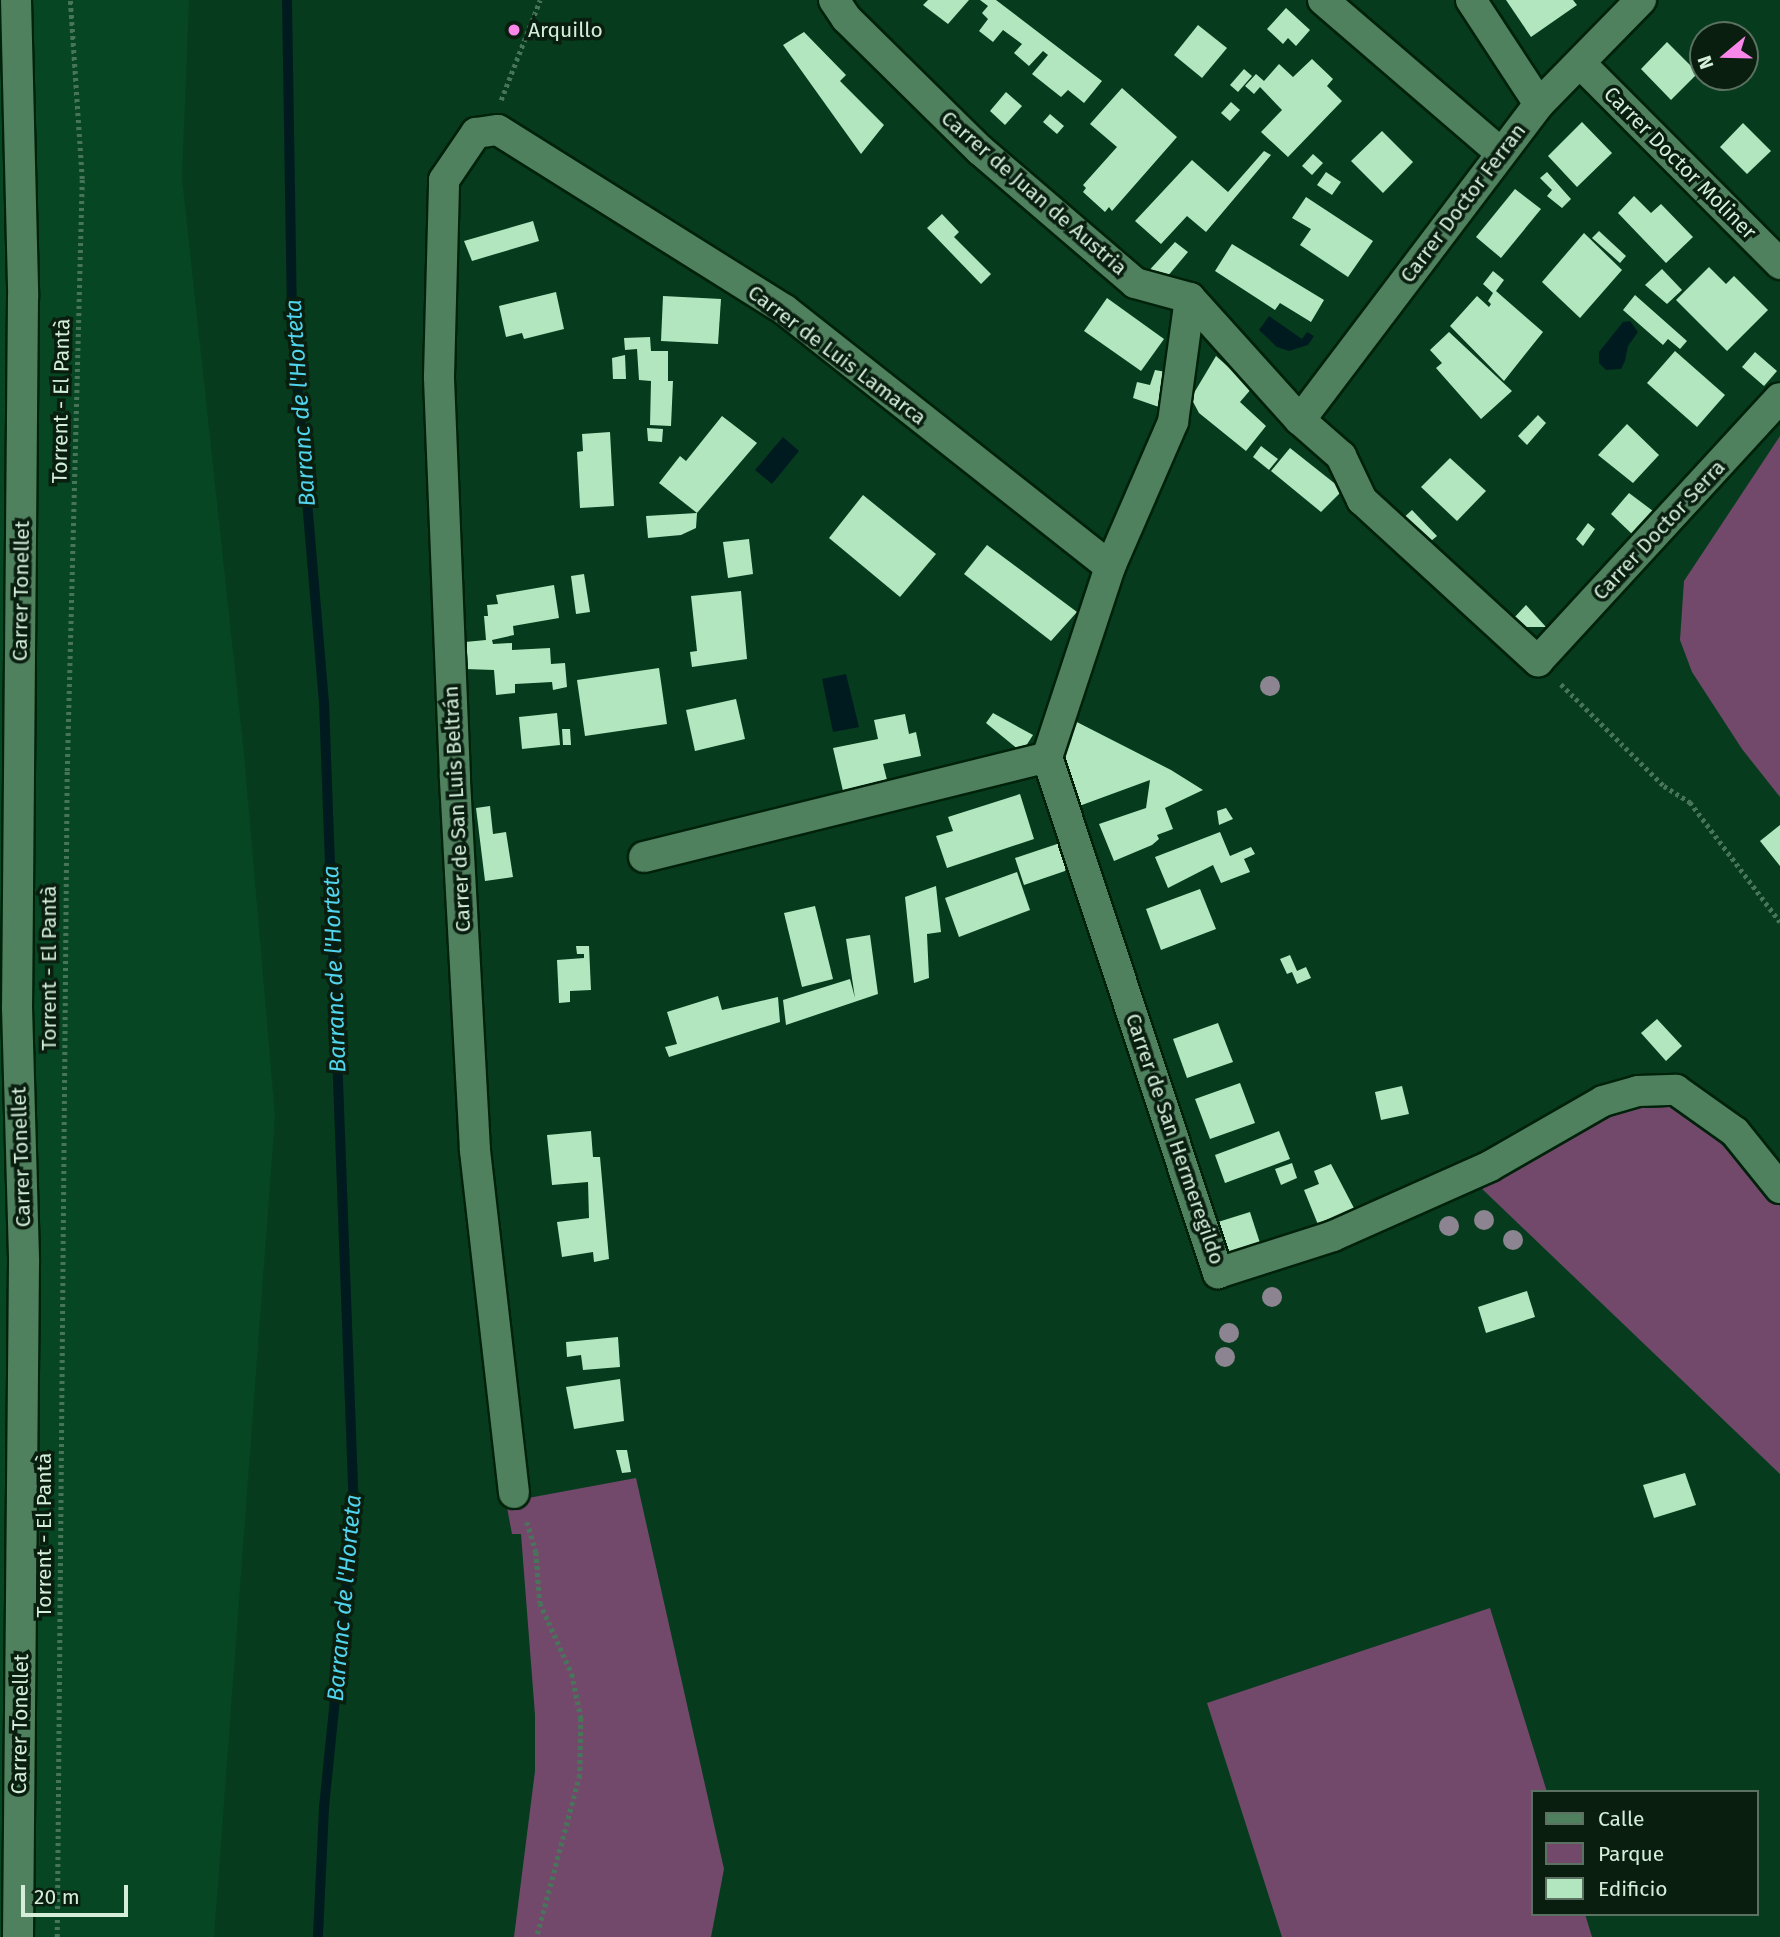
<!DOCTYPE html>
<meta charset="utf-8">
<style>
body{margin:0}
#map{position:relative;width:1780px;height:1937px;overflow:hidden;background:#063c1d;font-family:"Fira Sans",sans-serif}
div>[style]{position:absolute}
.built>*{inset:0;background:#064623}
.green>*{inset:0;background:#72496b}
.water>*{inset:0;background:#001b20}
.stream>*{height:10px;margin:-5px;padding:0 5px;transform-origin:5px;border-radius:5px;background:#001b20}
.building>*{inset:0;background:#b2e6bf}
.path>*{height:4.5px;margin-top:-2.25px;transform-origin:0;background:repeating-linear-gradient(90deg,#48755a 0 3.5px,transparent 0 7px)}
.roads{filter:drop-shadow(2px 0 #00210a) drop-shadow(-2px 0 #00210a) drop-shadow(0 2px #00210a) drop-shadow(0 -2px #00210a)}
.street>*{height:30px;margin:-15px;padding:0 15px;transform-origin:15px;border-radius:15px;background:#4f815e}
.trees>*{width:20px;height:20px;margin:-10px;border-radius:50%;background:#8d8491}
.dots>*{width:19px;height:19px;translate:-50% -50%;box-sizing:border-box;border:4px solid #0a1e10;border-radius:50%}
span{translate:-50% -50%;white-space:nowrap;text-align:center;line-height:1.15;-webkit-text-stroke:7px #0a1e10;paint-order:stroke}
.poi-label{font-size:21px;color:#d4eeda}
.left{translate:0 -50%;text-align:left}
.street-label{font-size:21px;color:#d4eeda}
.water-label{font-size:23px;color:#51d4ed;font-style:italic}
.legend{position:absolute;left:1531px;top:1790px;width:228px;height:126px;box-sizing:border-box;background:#0a1e10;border:2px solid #5b7161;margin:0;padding:9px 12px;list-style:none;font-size:21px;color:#d4eeda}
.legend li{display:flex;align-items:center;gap:14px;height:35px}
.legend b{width:35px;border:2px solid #5b7161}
.north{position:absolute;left:1689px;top:21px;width:70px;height:70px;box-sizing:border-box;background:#0a1e10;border:2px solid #5b7161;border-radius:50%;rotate:251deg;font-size:19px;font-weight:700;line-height:28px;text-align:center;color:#d4eeda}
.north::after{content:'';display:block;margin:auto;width:24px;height:32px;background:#f987e9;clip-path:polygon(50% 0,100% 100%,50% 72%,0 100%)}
.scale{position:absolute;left:21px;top:1885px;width:107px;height:32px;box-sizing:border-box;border:4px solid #d4eeda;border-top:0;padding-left:9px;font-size:21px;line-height:24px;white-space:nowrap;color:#d4eeda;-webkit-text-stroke:5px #0a1e10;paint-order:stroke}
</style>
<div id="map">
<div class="built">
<div style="clip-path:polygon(0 0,189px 0,182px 178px,244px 754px,275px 1116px,214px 1937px,0 1937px)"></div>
</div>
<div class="green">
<div style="clip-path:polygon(1780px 436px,1780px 797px,1742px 749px,1692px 672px,1680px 640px,1684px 581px)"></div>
<div style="clip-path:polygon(1650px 1102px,1676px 1104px,1692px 1113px,1780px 1206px,1780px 1474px,1478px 1185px,1588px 1120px)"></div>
<div style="clip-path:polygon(636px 1478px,724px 1869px,711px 1937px,514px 1937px,535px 1771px,535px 1715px,521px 1534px,512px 1534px,506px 1502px)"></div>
<div style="clip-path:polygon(1490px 1608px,1547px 1792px,1533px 1792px,1533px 1914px,1585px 1914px,1592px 1937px,1282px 1937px,1207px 1703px)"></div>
</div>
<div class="water">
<div style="clip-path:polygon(1269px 316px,1302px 339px,1307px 332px,1314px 336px,1308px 345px,1289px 351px,1277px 347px,1259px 330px)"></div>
<div style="clip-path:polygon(1630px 321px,1638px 332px,1628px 346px,1625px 361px,1621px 369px,1606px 370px,1599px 363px,1599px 352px,1623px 322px)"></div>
<div style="clip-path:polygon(783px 437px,799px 451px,772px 484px,755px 470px)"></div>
<div style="clip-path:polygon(846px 674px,859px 727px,833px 732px,822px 679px)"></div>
</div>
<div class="stream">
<div style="left:287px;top:0;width:322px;rotate:89.1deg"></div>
<div style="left:292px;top:322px;width:381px;rotate:85.2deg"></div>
<div style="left:324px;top:702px;width:811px;rotate:87.88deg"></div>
<div style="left:354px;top:1512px;width:298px;rotate:95.8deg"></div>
<div style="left:324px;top:1808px;width:129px;rotate:92.7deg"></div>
</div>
<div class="building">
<div style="clip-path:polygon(928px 0,969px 0,948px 24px,923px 5px)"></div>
<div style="clip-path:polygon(980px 0,996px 0,1102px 81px,1084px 103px,1068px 90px,1061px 97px,1032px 74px,1048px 55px,1043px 51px,1029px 66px,1014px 53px,1022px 44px,1003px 30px,993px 42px,979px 31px,988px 19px,982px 13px,988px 6px)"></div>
<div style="clip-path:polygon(1506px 0,1573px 0,1577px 5px,1531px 37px)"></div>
<div style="clip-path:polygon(1286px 8px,1310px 30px,1296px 46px,1288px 38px,1283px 44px,1267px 29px)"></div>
<div style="clip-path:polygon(1198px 25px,1227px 48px,1202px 78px,1174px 55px)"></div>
<div style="clip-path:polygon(804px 32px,846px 75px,840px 81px,884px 125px,861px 154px,783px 45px)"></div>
<div style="clip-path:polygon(1667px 42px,1698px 73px,1671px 100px,1641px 69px)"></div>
<div style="clip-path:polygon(1748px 52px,1758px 63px,1748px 71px,1745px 54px)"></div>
<div style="clip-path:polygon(1312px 59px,1333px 79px,1327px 86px,1342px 101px,1288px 157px,1261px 132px,1282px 110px,1260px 87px,1254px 94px,1245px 86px,1256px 74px,1264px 81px,1279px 64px,1293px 77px)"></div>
<div style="clip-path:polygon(1244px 69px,1252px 76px,1238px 92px,1230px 85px)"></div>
<div style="clip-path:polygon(1122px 88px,1177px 137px,1112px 211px,1109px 207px,1105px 212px,1083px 192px,1086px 188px,1083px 185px,1117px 147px,1090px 124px)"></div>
<div style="clip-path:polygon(1006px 92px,1022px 106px,1005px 125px,990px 111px)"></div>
<div style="clip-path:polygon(1231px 102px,1240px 110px,1230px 121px,1221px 113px)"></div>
<div style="clip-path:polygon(1050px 114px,1064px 126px,1057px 134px,1043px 122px)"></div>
<div style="clip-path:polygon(1582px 122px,1612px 153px,1577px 187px,1548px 156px)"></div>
<div style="clip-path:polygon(1743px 123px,1771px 151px,1747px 174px,1720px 147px)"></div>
<div style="clip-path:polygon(1382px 131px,1413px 162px,1383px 193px,1351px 161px)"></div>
<div style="clip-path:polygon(1264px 151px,1271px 155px,1206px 232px,1187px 216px,1161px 244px,1135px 221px,1192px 160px,1228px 192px)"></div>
<div style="clip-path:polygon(1313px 154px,1323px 163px,1312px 175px,1302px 166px)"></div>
<div style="clip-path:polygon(1326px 172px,1341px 182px,1332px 195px,1317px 185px)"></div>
<div style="clip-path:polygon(1547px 172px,1571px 199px,1562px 208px,1547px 196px,1552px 190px,1540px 178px)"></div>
<div style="clip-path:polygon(1515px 189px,1541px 209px,1501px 258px,1476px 237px)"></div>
<div style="clip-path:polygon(1634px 196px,1651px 213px,1661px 204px,1693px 237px,1666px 263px,1618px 213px)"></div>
<div style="clip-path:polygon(1306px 197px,1373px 241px,1348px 277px,1300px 245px,1311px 229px,1292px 218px)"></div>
<div style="clip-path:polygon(942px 214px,959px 232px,954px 237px,991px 274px,981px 284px,927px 228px)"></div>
<div style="clip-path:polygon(533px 221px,539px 241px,472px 261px,464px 241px)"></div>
<div style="clip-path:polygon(1599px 231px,1626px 256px,1620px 263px,1592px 238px)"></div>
<div style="clip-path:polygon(1584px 233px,1622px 270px,1580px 318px,1542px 282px)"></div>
<div style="clip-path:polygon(1175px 242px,1188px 252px,1161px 284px,1145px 275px)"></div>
<div style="clip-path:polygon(1232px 244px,1324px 300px,1311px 322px,1280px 303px,1275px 310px,1215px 271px)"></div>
<div style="clip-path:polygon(1709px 267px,1726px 284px,1734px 276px,1768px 310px,1727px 351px,1676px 300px)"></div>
<div style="clip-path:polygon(1662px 269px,1682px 290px,1667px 304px,1645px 285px)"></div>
<div style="clip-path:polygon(1493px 271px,1504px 280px,1496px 291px,1543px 332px,1504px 381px,1450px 326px,1477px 296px,1489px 307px,1491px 304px,1488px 301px,1493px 293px,1483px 284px)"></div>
<div style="clip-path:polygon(556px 292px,564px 329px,524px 339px,522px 333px,506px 337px,499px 306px)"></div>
<div style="clip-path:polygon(1635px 295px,1687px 341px,1680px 349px,1668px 339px,1663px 345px,1623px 310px)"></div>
<div style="clip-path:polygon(663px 296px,721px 299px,718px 344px,661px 341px)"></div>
<div style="clip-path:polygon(1107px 298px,1164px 339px,1141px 371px,1084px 331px)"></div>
<div style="clip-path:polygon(1449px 332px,1512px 391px,1481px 419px,1436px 368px,1442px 363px,1430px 350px)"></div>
<div style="clip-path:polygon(650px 337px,651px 351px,668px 351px,668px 381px,673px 381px,671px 426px,650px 425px,651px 381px,639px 380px,637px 349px,625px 350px,624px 338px)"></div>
<div style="clip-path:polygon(1675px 351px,1725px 395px,1697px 427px,1647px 383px)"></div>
<div style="clip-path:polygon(1755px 352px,1777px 371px,1764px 386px,1742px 367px)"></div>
<div style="clip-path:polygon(625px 355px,626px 379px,613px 379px,612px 358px)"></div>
<div style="clip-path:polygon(1216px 356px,1252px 388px,1240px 402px,1266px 426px,1246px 451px,1199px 413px,1191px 398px)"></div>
<div style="clip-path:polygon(1155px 370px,1166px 372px,1159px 407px,1133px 398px,1137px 382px,1150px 385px)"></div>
<div style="clip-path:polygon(1538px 415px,1546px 423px,1527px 445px,1518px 436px)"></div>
<div style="clip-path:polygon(722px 416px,757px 443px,697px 513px,696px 528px,681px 535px,648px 538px,646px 516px,697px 513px,659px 483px,680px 456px,686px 461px)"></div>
<div style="clip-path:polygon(1627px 424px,1659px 455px,1633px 483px,1598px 455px)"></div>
<div style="clip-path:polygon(647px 428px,663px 429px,662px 442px,648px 441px)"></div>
<div style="clip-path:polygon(610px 432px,614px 506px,580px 508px,577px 452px,583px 451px,582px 434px)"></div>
<div style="clip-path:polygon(1261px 446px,1278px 459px,1269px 470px,1253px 457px)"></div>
<div style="clip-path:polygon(1290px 448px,1343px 490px,1321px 512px,1271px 471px)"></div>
<div style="clip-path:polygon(1450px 458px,1486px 491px,1457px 521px,1421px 487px)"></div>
<div style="clip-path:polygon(1629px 493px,1653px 511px,1632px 534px,1611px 514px)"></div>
<div style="clip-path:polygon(863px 495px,936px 554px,900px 597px,829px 538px)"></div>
<div style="clip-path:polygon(1412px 510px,1437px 536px,1424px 547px,1400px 521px)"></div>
<div style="clip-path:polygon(1588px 523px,1595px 529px,1583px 546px,1576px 539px)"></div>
<div style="clip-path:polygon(749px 539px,753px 574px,728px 578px,723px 542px)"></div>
<div style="clip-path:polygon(987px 545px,1077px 612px,1051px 641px,964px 574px)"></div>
<div style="clip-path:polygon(584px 574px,590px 612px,576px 614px,571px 576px)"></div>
<div style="clip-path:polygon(554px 585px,559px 618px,513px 626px,514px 635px,492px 640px,493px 644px,512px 643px,512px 650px,550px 648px,551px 664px,565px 663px,567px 687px,553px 690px,552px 682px,515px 684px,515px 693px,496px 695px,494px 670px,465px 669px,465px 642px,486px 640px,484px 616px,488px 616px,487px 605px,498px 604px,496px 595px)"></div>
<div style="clip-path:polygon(741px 591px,747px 659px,692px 667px,690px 652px,697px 651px,691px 596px)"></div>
<div style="clip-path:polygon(1526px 605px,1546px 627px,1520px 627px,1512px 620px)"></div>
<div style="clip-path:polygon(659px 668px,667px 724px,585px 736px,577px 680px)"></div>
<div style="clip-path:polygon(736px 699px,745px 739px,695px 751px,686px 710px)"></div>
<div style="clip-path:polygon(557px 713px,560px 745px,522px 749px,519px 717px)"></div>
<div style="clip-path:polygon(993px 713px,1033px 735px,1024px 749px,1019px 750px,986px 723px)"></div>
<div style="clip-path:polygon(905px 714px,909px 734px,916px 732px,921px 756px,883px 764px,887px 780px,843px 791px,833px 748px,878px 739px,874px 720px)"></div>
<div style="clip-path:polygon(1069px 718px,1171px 770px,1203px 790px,1165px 808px,1173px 829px,1157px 835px,1159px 839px,1152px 845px,1114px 861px,1099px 824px,1146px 808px,1150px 780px,1071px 809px,1054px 756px)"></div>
<div style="clip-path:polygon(562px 729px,570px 729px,571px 745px,563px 745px)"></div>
<div style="clip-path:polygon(1020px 794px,1034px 839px,947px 868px,936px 836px,953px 831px,948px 817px)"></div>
<div style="clip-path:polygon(490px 806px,493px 834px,506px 832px,513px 877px,485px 881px,476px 808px)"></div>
<div style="clip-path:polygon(1226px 808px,1233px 819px,1219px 825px,1217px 811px)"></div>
<div style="clip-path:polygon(1780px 825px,1780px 866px,1760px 841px)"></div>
<div style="clip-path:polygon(1220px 832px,1230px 856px,1251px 847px,1255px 854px,1244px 859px,1250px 872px,1221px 883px,1213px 865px,1168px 888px,1155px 857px)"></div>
<div style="clip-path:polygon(1063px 842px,1069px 857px,1065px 871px,1024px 885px,1015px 858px)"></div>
<div style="clip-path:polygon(1017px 872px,1030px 910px,959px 937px,945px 898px)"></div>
<div style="clip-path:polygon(936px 886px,941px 932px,927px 934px,929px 978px,914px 983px,905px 897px)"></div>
<div style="clip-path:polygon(1200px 889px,1216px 929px,1161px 950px,1146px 909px)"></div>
<div style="clip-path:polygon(815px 906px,833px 979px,802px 987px,784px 913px)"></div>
<div style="clip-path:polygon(870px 935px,878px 994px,786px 1025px,783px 1000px,850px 979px,855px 998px,846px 939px)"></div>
<div style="clip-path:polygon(576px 946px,589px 946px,591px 990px,570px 991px,570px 1002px,559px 1003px,557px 960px,584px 958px,584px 954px,577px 954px)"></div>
<div style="clip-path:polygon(1290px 955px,1297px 971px,1306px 967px,1311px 978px,1297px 984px,1292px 972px,1287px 974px,1280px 959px)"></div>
<div style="clip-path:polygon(718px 996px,722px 1010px,778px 997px,780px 1022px,669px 1057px,665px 1047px,677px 1044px,667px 1012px)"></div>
<div style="clip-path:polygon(1657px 1019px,1682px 1046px,1666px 1061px,1641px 1033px)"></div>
<div style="clip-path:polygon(1218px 1023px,1233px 1062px,1187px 1078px,1173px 1039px)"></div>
<div style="clip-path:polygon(1240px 1083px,1255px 1123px,1210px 1139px,1195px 1099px)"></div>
<div style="clip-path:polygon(1402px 1086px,1409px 1114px,1381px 1120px,1375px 1092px)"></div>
<div style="clip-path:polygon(591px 1131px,593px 1157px,600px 1157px,609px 1259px,594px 1262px,593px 1252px,562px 1257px,557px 1222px,589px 1218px,588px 1182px,552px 1185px,547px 1135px)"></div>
<div style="clip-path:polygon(1279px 1131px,1290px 1159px,1225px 1183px,1215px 1155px)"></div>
<div style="clip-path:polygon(1292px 1163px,1297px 1178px,1281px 1185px,1275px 1169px)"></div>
<div style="clip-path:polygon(1331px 1164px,1356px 1212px,1319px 1227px,1304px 1190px,1319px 1184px,1314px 1171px)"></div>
<div style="clip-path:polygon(1250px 1212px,1260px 1243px,1228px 1254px,1218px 1222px)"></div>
<div style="clip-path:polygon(1527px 1291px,1535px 1317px,1486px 1333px,1478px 1307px)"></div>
<div style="clip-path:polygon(618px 1337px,620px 1367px,583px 1370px,581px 1355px,567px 1357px,566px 1342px)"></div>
<div style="clip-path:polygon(620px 1379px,624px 1421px,574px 1429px,566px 1387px)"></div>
<div style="clip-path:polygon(616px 1450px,627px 1450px,631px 1472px,622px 1473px)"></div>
<div style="clip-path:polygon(1685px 1473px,1696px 1505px,1654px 1518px,1643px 1485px)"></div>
</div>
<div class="path">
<div style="left:501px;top:100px;width:107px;rotate:-68.7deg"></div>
<div style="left:1561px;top:684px;width:145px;rotate:44.7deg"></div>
<div style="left:1664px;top:786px;width:31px;rotate:32deg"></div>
<div style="left:1690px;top:802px;width:150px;rotate:53.1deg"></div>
<div style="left:527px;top:1522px;width:31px;rotate:73deg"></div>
<div style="left:536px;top:1552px;width:51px;rotate:85.5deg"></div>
<div style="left:540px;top:1603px;width:78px;rotate:65.7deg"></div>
<div style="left:572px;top:1674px;width:45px;rotate:78.4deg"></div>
<div style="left:581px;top:1718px;width:57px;rotate:91deg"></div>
<div style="left:580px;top:1775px;width:168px;rotate:104.9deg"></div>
<div style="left:57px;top:1937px;width:1166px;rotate:-89.51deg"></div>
<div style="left:67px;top:771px;width:592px;rotate:-88.55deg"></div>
<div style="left:82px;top:179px;width:179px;rotate:-93.8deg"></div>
</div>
<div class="roads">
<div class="street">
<div style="left:16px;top:0;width:297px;rotate:88.6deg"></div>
<div style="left:23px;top:297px;width:710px;rotate:90.48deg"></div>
<div style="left:17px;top:1007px;width:255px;rotate:88.4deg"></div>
<div style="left:24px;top:1262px;width:675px;rotate:90.51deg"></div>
<div style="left:834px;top:0;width:22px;rotate:56deg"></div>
<div style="left:846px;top:18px;width:188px;rotate:44.6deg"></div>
<div style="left:980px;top:150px;width:204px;rotate:40.6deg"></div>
<div style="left:1135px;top:283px;width:57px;rotate:15.3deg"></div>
<div style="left:1190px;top:298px;width:164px;rotate:48deg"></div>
<div style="left:1300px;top:420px;width:55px;rotate:41.3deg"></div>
<div style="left:1341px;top:456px;width:49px;rotate:64.5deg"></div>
<div style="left:1362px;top:500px;width:239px;rotate:42.5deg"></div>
<div style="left:1538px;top:661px;width:357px;rotate:-47.4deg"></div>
<div style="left:1323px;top:0;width:233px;rotate:40.7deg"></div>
<div style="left:1471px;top:0;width:124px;rotate:56.8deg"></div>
<div style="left:1580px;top:63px;width:284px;rotate:45.1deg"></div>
<div style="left:1190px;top:298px;width:125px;rotate:97.8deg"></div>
<div style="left:1173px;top:422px;width:158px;rotate:113.5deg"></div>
<div style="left:1110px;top:567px;width:200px;rotate:108.3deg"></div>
<div style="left:1047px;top:757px;width:544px;rotate:71.67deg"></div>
<div style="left:1218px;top:1273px;width:121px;rotate:-17.8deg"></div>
<div style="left:1333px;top:1236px;width:172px;rotate:-24deg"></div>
<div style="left:1490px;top:1166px;width:130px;rotate:-29.9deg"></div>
<div style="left:1603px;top:1101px;width:36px;rotate:-16deg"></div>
<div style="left:1638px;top:1091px;width:38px;rotate:-2deg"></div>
<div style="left:1676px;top:1090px;width:72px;rotate:35.4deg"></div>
<div style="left:1735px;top:1132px;width:72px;rotate:51.2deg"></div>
<div style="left:1300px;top:420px;width:396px;rotate:-52.9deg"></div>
<div style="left:1539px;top:104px;width:146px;rotate:-45.6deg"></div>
<div style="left:644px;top:857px;width:415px;rotate:-13.9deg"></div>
<div style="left:514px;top:1493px;width:345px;rotate:-96.5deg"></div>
<div style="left:475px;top:1150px;width:374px;rotate:-93.1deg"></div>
<div style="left:455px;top:777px;width:401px;rotate:-92.3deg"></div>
<div style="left:439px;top:376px;width:196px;rotate:-88.5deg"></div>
<div style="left:444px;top:180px;width:57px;rotate:-55.8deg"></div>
<div style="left:476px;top:133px;width:22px;rotate:-8deg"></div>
<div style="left:498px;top:130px;width:339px;rotate:32.1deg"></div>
<div style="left:785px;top:310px;width:414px;rotate:38.3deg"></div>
</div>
</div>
<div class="trees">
<div style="left:1270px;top:686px"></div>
<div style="left:1484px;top:1220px"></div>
<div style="left:1449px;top:1226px"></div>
<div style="left:1513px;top:1240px"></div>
<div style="left:1272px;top:1297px"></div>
<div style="left:1229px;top:1333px"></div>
<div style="left:1225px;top:1357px"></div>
</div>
<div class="dots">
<div style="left:514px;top:30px;background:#f987e9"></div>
</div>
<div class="poi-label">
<span class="left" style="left:528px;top:30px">Arquillo</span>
</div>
<div class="street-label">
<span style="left:1680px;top:163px;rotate:45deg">Carrer Doctor Moliner</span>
<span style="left:1034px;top:193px;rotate:41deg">Carrer de Juan de Austria</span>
<span style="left:1463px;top:203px;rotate:-53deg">Carrer Doctor Ferran</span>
<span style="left:837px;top:355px;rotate:37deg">Carrer de Luis Lamarca</span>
<span style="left:61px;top:401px;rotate:-89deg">Torrent - El Pantà</span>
<span style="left:1659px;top:530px;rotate:-47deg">Carrer Doctor Serra</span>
<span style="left:21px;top:591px;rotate:-89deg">Carrer Tonellet</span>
<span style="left:457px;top:809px;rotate:-93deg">Carrer de San Luis Beltrán</span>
<span style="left:49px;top:968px;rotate:-90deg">Torrent - El Pantà</span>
<span style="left:1175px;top:1139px;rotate:71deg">Carrer de San Hermeregildo</span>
<span style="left:21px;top:1157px;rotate:-92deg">Carrer Tonellet</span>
<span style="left:44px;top:1535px;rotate:-90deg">Torrent - El Pantà</span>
<span style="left:20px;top:1724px;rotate:-89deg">Carrer Tonellet</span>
</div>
<div class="water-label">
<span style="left:300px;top:403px;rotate:-94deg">Barranc de l'Horteta</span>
<span style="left:334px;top:969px;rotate:-92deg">Barranc de l'Horteta</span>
<span style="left:344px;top:1598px;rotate:-85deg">Barranc de l'Horteta</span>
</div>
<ul class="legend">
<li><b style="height:9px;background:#4f815e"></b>Calle</li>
<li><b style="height:19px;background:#72496b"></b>Parque</li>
<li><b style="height:19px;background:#b2e6bf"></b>Edificio</li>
</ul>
<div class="north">N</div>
<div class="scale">20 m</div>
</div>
